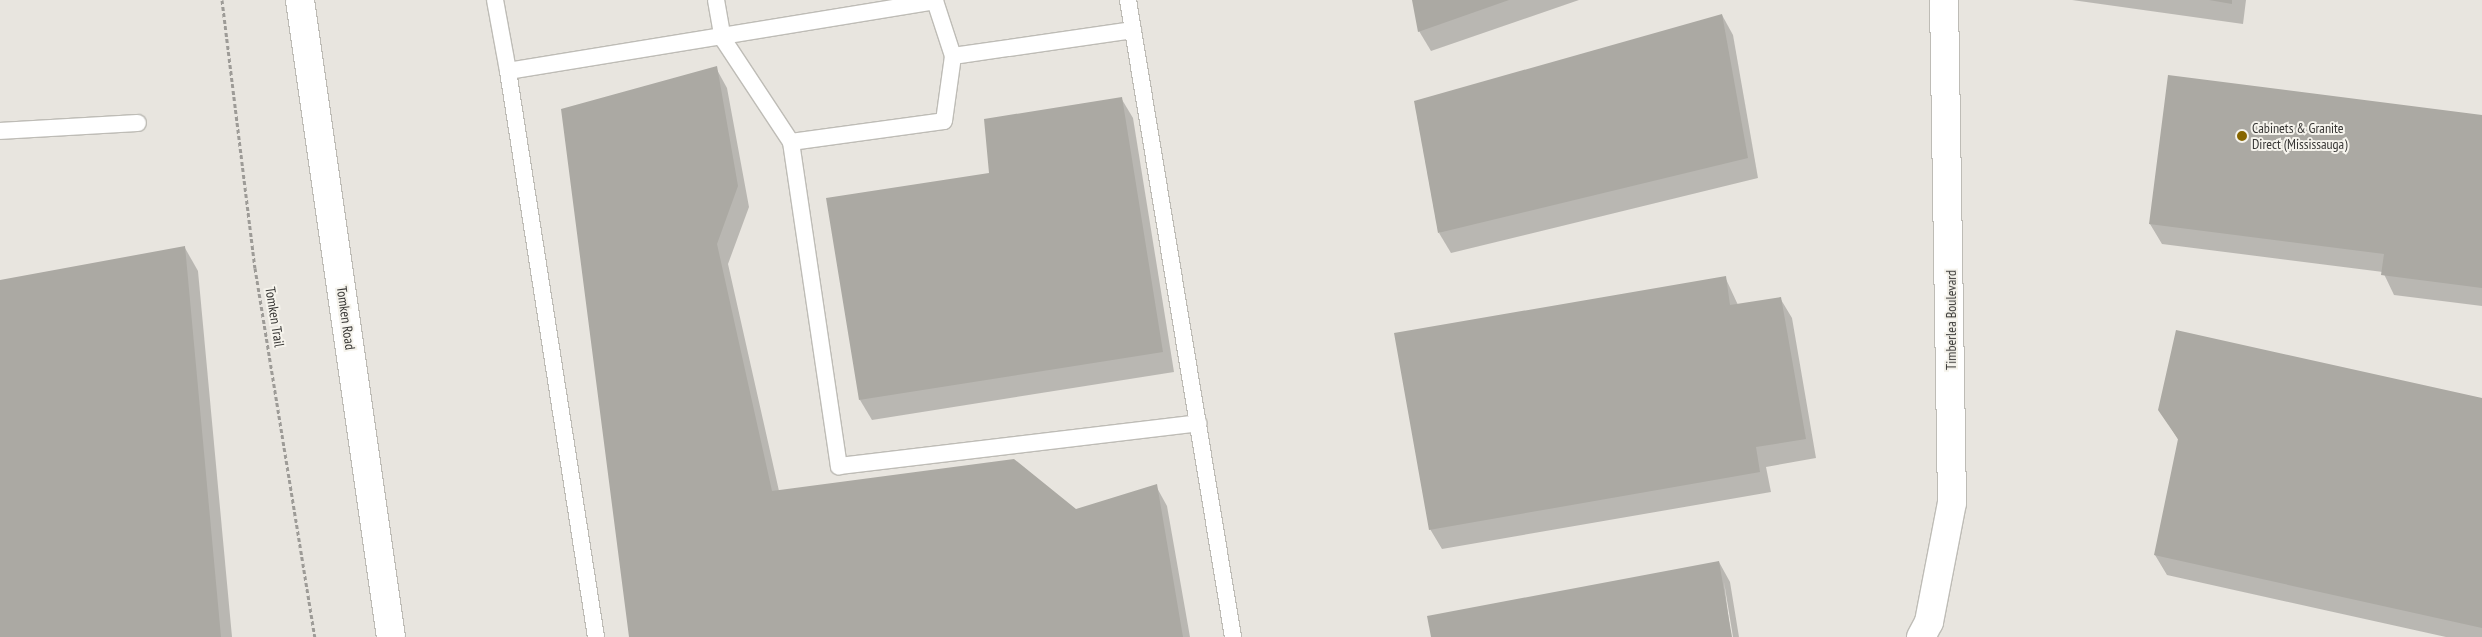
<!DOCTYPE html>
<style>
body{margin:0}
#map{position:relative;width:2482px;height:637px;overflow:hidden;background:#e8e5df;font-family:"PT Sans Narrow",sans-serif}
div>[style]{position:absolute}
.shadow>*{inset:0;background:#0003}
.building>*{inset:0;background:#aba9a3}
.path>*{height:3px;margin-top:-1.5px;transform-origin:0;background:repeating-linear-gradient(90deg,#9d9b97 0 4px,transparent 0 6.5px)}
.roads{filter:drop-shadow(1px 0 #bebcb6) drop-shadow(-1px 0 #bebcb6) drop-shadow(0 1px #bebcb6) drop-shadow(0 -1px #bebcb6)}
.lane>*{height:16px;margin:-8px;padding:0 8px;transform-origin:8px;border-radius:8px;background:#fff}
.street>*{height:28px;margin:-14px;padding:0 14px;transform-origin:14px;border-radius:14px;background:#fff}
.secondary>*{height:28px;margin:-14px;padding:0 14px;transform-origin:14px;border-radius:14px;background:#fff}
.dots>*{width:14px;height:14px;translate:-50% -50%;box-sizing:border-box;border:2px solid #f5f3ec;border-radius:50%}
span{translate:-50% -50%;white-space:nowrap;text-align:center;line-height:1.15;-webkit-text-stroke:4px #f5f3ec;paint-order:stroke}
.poi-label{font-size:14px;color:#383735}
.left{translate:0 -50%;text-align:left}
.street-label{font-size:14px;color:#383735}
</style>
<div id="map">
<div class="shadow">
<div style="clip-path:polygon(1413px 0,1579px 0,1431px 51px,1419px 31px)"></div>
<div style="clip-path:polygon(2072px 0,2246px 0,2243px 24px)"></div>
<div style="clip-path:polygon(1722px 15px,1733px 35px,1758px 178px,1451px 253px,1439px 233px)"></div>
<div style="clip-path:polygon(716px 68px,727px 88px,749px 207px,728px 264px,779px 491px,1076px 511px,1156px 486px,1167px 506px,1190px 637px,630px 637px)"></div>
<div style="clip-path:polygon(1121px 98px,1133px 118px,1174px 372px,872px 420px,860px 400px,990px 174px)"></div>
<div style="clip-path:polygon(2482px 116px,2482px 306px,2394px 295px,2383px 272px,2162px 244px,2150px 224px)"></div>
<div style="clip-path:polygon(185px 248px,198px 271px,232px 637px,0 637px,0 281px)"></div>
<div style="clip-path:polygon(1725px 277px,1738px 305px,1780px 298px,1792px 318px,1816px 458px,1766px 467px,1771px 492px,1442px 549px,1430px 529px)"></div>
<div style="clip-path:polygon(2482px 399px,2482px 637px,2446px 637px,2167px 575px,2155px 555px,2179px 441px,2160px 410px)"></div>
<div style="clip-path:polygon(1719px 562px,1730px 582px,1739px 637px,1733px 637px,1724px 582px,1731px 637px,1433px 637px)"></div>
</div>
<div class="building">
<div style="clip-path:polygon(1412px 0,1509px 0,1418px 32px)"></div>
<div style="clip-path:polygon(2209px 0,2232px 0,2232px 4px)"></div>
<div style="clip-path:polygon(1722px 14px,1748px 158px,1438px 233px,1414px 101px)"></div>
<div style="clip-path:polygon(717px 66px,738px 186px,717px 244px,772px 491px,1014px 459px,1076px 509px,1157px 484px,1183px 637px,629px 637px,561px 109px)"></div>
<div style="clip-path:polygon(2168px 75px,2482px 115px,2482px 288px,2381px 275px,2384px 254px,2149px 224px)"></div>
<div style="clip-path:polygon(1122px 97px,1163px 352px,859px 400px,826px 198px,989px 173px,984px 119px)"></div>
<div style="clip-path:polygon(185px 246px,221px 637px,0 637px,0 280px)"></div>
<div style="clip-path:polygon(1726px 276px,1730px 305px,1781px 297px,1806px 439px,1756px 447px,1760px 472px,1429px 530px,1394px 333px)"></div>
<div style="clip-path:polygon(2176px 330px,2482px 398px,2482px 628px,2154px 555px,2178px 439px,2158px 410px)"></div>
<div style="clip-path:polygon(1719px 561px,1732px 637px,1431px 637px,1427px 616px)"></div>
</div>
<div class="path">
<div style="left:222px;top:0;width:270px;rotate:83deg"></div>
<div style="left:255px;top:268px;width:374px;rotate:80.8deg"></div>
</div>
<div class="roads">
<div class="lane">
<div style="left:495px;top:0;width:72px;rotate:79.6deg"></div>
<div style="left:716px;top:0;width:40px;rotate:80deg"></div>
<div style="left:723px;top:39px;width:123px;rotate:56.6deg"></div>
<div style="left:791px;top:142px;width:328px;rotate:81.6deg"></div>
<div style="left:839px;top:466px;width:362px;rotate:-6.8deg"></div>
<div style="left:1128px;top:0;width:646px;rotate:80.64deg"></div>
<div style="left:0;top:131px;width:138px;rotate:-3.3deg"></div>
<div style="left:791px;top:142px;width:154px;rotate:-7.8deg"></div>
<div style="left:944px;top:121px;width:66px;rotate:-82.1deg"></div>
<div style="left:596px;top:637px;width:573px;rotate:-98.84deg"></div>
<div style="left:508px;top:71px;width:433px;rotate:-9.3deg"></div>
<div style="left:935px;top:1px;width:58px;rotate:71.9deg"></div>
<div style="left:953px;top:56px;width:182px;rotate:-8.2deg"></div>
</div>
<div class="street">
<div style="left:1921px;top:637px;width:17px;rotate:-62deg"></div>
<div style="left:1929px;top:622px;width:121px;rotate:-79.1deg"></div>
<div style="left:1952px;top:503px;width:503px;rotate:-90.91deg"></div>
</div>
<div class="secondary">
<div style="left:300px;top:0;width:643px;rotate:81.87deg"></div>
</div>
</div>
<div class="dots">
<div style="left:2242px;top:136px;background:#876600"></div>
</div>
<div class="poi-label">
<span class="left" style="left:2252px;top:136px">Cabinets &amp; Granite<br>Direct (Mississauga)</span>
</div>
<div class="street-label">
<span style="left:275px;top:317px;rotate:81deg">Tomken Trail</span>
<span style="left:346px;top:318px;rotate:82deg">Tomken Road</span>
<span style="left:1951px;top:320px;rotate:-90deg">Timberlea Boulevard</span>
</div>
</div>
